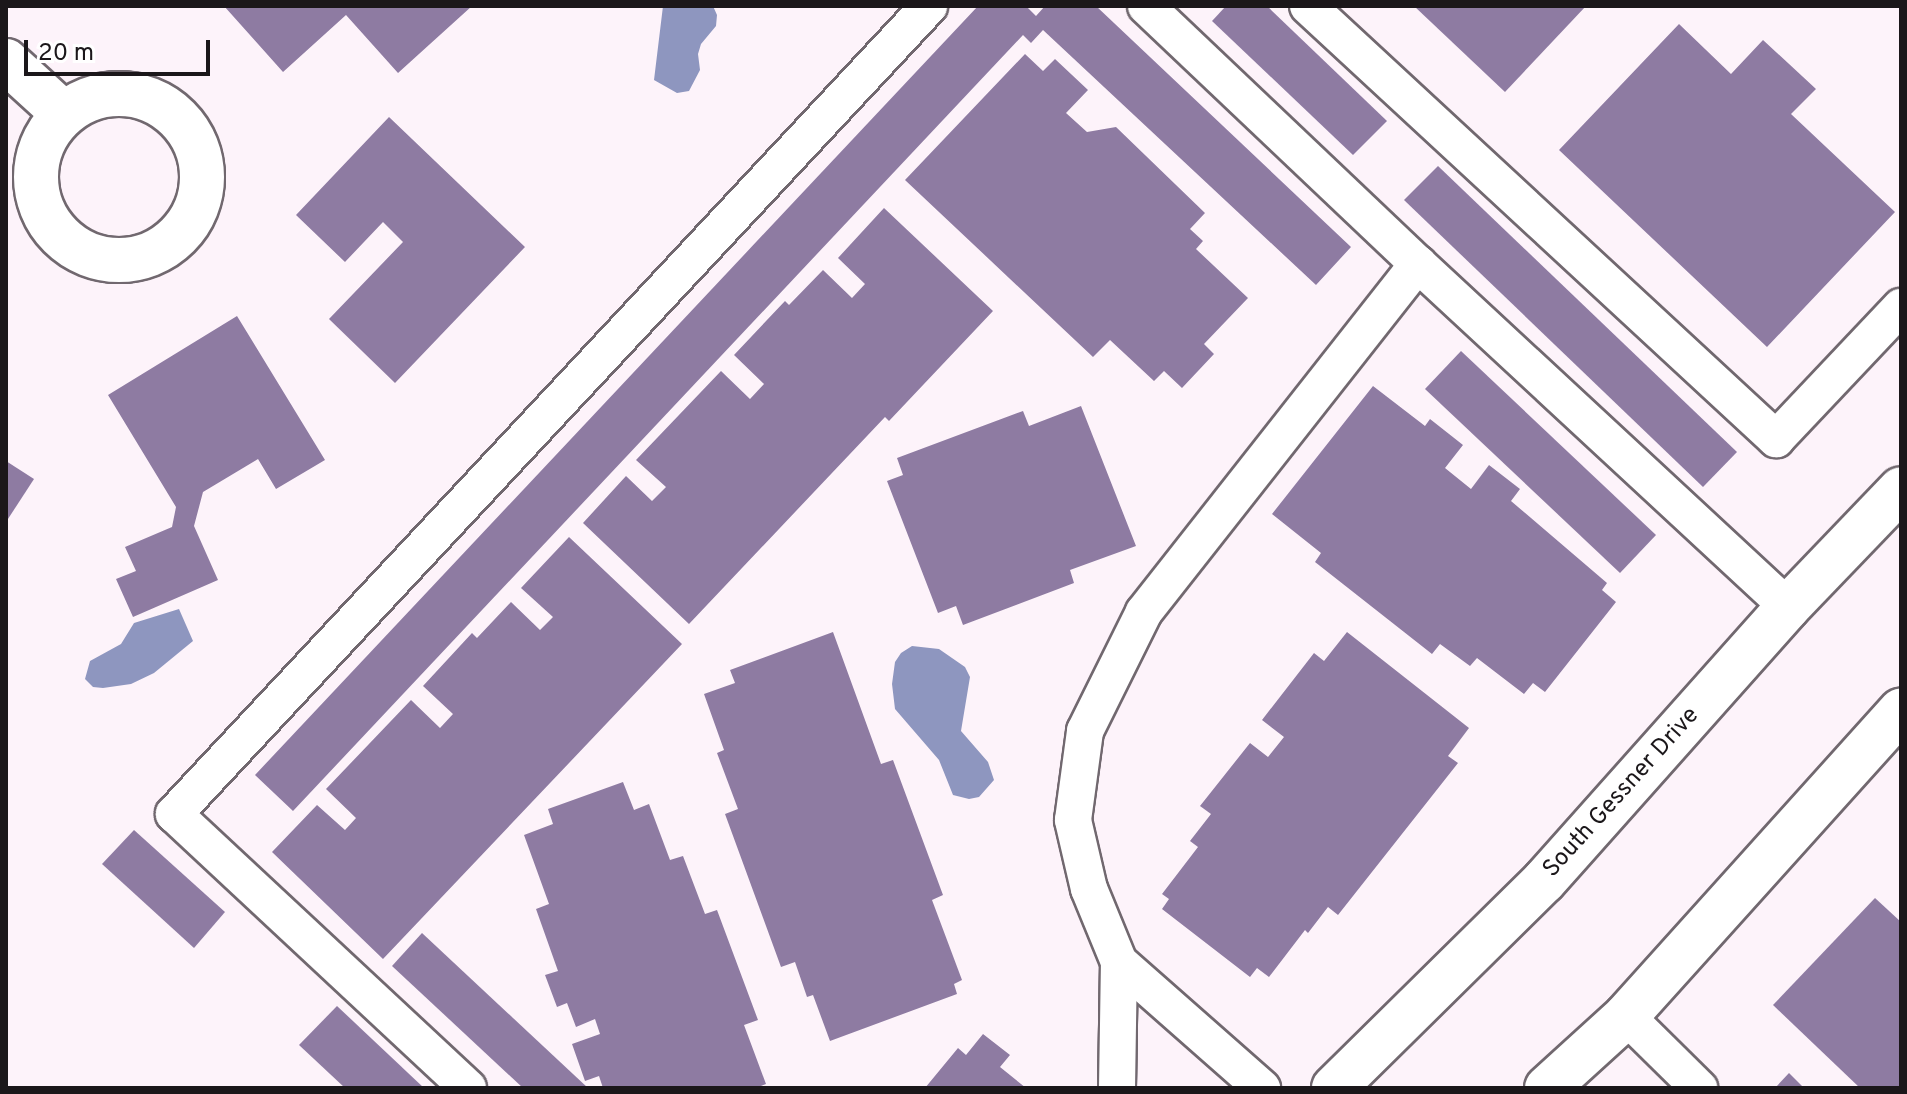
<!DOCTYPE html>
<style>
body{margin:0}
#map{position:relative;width:1907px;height:1094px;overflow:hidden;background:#fdf3fa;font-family:Overpass,sans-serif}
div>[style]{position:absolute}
.water>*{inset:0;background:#8e96bf}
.building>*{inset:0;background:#8e7ba2}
.roads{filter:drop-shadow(2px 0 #71686f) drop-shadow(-2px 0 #71686f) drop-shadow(0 2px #71686f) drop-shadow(0 -2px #71686f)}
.lane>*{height:36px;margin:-18px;padding:0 18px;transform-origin:18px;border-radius:18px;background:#fff}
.street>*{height:44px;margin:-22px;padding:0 22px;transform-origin:22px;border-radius:22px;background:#fff}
.street>.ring{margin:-22px;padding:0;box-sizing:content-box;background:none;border:44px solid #fff;border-radius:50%}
.secondary>*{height:44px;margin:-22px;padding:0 22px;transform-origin:22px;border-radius:22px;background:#fff}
span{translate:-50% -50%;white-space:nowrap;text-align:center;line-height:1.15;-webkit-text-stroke:6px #fff;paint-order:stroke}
.street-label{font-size:24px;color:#1b171a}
.frame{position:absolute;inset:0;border:8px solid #1b171a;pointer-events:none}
.scale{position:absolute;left:24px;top:40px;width:186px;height:36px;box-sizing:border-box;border:4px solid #1b171a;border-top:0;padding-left:10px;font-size:24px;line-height:28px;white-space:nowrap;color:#1b171a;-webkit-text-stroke:6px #fff;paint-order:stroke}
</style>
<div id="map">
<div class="water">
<div style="clip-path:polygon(663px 6px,713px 6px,717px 15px,716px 26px,701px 44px,698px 54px,700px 70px,689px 91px,677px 93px,654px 80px)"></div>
<div style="clip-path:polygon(179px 609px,193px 641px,154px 673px,131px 684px,103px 688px,93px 687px,85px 679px,90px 661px,121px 644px,134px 623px)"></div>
<div style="clip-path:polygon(912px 646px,939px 649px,965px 667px,970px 677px,961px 731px,988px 762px,994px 780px,979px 797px,969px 799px,953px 795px,939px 760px,895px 709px,892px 684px,895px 662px,901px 653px)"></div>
</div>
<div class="building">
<div style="clip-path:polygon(224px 6px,472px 6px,398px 73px,346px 15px,283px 72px)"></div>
<div style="clip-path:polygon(978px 6px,1026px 6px,1036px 16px,1045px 6px,1096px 6px,1351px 247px,1316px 285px,1043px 30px,1031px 43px,1023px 35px,293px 811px,255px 775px)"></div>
<div style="clip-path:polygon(1226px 6px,1267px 6px,1387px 121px,1353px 155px,1212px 21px)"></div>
<div style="clip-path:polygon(1414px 6px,1586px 6px,1505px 92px)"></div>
<div style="clip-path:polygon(1679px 24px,1731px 74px,1763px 40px,1816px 89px,1791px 114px,1895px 212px,1767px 347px,1559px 150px)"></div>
<div style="clip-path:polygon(1025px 54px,1043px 71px,1055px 59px,1088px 90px,1066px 113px,1087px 132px,1116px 127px,1205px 213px,1190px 229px,1203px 241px,1196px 249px,1248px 298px,1204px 344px,1214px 354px,1182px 388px,1164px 371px,1154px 381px,1110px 340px,1093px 357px,905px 180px)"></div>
<div style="clip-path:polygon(389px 117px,525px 247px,395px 383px,329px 319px,403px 242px,383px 222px,345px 262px,296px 215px)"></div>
<div style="clip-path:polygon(1438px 166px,1737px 452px,1703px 487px,1404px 200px)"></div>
<div style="clip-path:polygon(884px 208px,993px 311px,889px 421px,885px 417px,689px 624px,583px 523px,626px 476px,652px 501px,666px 487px,636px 460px,721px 371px,750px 399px,764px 384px,734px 355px,785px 301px,789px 305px,823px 270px,852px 298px,865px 284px,838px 258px)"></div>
<div style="clip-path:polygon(237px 316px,325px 460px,276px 489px,258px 459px,203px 492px,194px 526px,218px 580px,133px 617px,116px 579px,136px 571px,125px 547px,172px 527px,176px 507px,108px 395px)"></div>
<div style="clip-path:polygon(1461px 351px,1656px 535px,1620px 573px,1425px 389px)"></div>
<div style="clip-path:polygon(1373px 386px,1425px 426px,1430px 419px,1463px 445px,1445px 468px,1471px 489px,1489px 465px,1520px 489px,1511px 501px,1607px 583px,1602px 590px,1616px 602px,1545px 692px,1533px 683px,1524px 694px,1477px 658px,1470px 666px,1440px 644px,1432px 654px,1315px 562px,1321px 553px,1272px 514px)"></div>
<div style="clip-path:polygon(1081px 406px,1136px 546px,1070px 570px,1074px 583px,963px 625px,956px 606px,938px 613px,887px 481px,903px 475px,897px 458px,1023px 411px,1029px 426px)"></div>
<div style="clip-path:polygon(6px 461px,34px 479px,6px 522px)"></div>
<div style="clip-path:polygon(569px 537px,682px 644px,383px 959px,272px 852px,317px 805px,345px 830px,356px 818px,326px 789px,411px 700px,440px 728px,453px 714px,423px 686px,472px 633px,477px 638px,511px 602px,540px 630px,553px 617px,521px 588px)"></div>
<div style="clip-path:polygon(833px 632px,881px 764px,893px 760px,943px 895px,932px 900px,962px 980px,954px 984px,957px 994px,830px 1041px,813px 995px,807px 997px,795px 962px,781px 967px,725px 814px,738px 809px,717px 753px,724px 750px,704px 694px,735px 683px,730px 670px)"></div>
<div style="clip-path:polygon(1347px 632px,1469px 728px,1448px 756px,1458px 763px,1338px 915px,1328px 907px,1308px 933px,1305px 930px,1269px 977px,1257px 968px,1250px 977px,1162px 909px,1169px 899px,1162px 894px,1198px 847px,1190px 841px,1211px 814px,1200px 806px,1250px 743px,1268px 757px,1284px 737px,1262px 720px,1314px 653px,1324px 661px)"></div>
<div style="clip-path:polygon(623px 782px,634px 810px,649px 804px,670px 860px,683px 856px,705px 914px,717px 910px,758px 1020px,744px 1025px,766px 1084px,756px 1088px,603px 1088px,599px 1076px,585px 1081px,572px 1044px,600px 1034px,595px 1019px,576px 1027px,567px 1003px,557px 1007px,545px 975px,558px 971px,536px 909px,549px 904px,524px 835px,553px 824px,548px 809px)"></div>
<div style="clip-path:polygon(134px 830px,225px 912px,194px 948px,102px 864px)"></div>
<div style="clip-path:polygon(1875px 898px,1901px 922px,1901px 1088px,1860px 1088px,1773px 1005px)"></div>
<div style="clip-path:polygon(422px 933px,588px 1088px,523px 1088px,392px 966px)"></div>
<div style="clip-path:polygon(337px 1006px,424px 1088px,345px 1088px,299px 1045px)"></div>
<div style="clip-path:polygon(983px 1034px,1010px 1055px,1000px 1067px,1026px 1088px,925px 1088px,958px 1048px,966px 1055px)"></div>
<div style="clip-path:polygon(1789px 1073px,1804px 1088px,1775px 1088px)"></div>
</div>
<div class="roads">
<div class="lane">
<div style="left:1146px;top:6px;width:375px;rotate:43.5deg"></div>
<div style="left:1418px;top:264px;width:505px;rotate:42.83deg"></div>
<div style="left:1308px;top:6px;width:638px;rotate:42.78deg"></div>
<div style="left:1776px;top:439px;width:182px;rotate:-46.6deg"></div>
<div style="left:1119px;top:962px;width:191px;rotate:41.4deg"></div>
<div style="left:1626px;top:1016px;width:103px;rotate:44.6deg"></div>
<div style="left:468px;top:1088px;width:402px;rotate:-137deg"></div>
<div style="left:174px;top:814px;width:1106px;rotate:-46.94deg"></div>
<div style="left:1117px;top:1088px;width:126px;rotate:-89.1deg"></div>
<div style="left:1119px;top:962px;width:79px;rotate:-112.3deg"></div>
<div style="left:1089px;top:889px;width:71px;rotate:-103.1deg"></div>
<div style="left:1073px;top:820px;width:90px;rotate:-82.3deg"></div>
<div style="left:1085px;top:731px;width:133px;rotate:-63.6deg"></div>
<div style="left:1144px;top:612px;width:443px;rotate:-51.8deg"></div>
</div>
<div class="street">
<div style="left:6px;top:61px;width:79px;rotate:42.4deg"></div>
<div class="ring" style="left:36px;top:94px;width:122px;height:122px"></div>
</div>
<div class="secondary">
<div style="left:1334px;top:1088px;width:295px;rotate:-44.6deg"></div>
<div style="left:1544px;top:881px;width:367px;rotate:-48.3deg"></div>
<div style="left:1788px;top:607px;width:163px;rotate:-46.2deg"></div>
<div style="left:1547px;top:1088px;width:107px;rotate:-42.3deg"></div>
<div style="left:1626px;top:1016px;width:411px;rotate:-48deg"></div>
</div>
</div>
<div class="street-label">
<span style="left:1622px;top:793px;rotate:-48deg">South Gessner Drive</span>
</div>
<div class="frame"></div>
<div class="scale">20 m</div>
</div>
